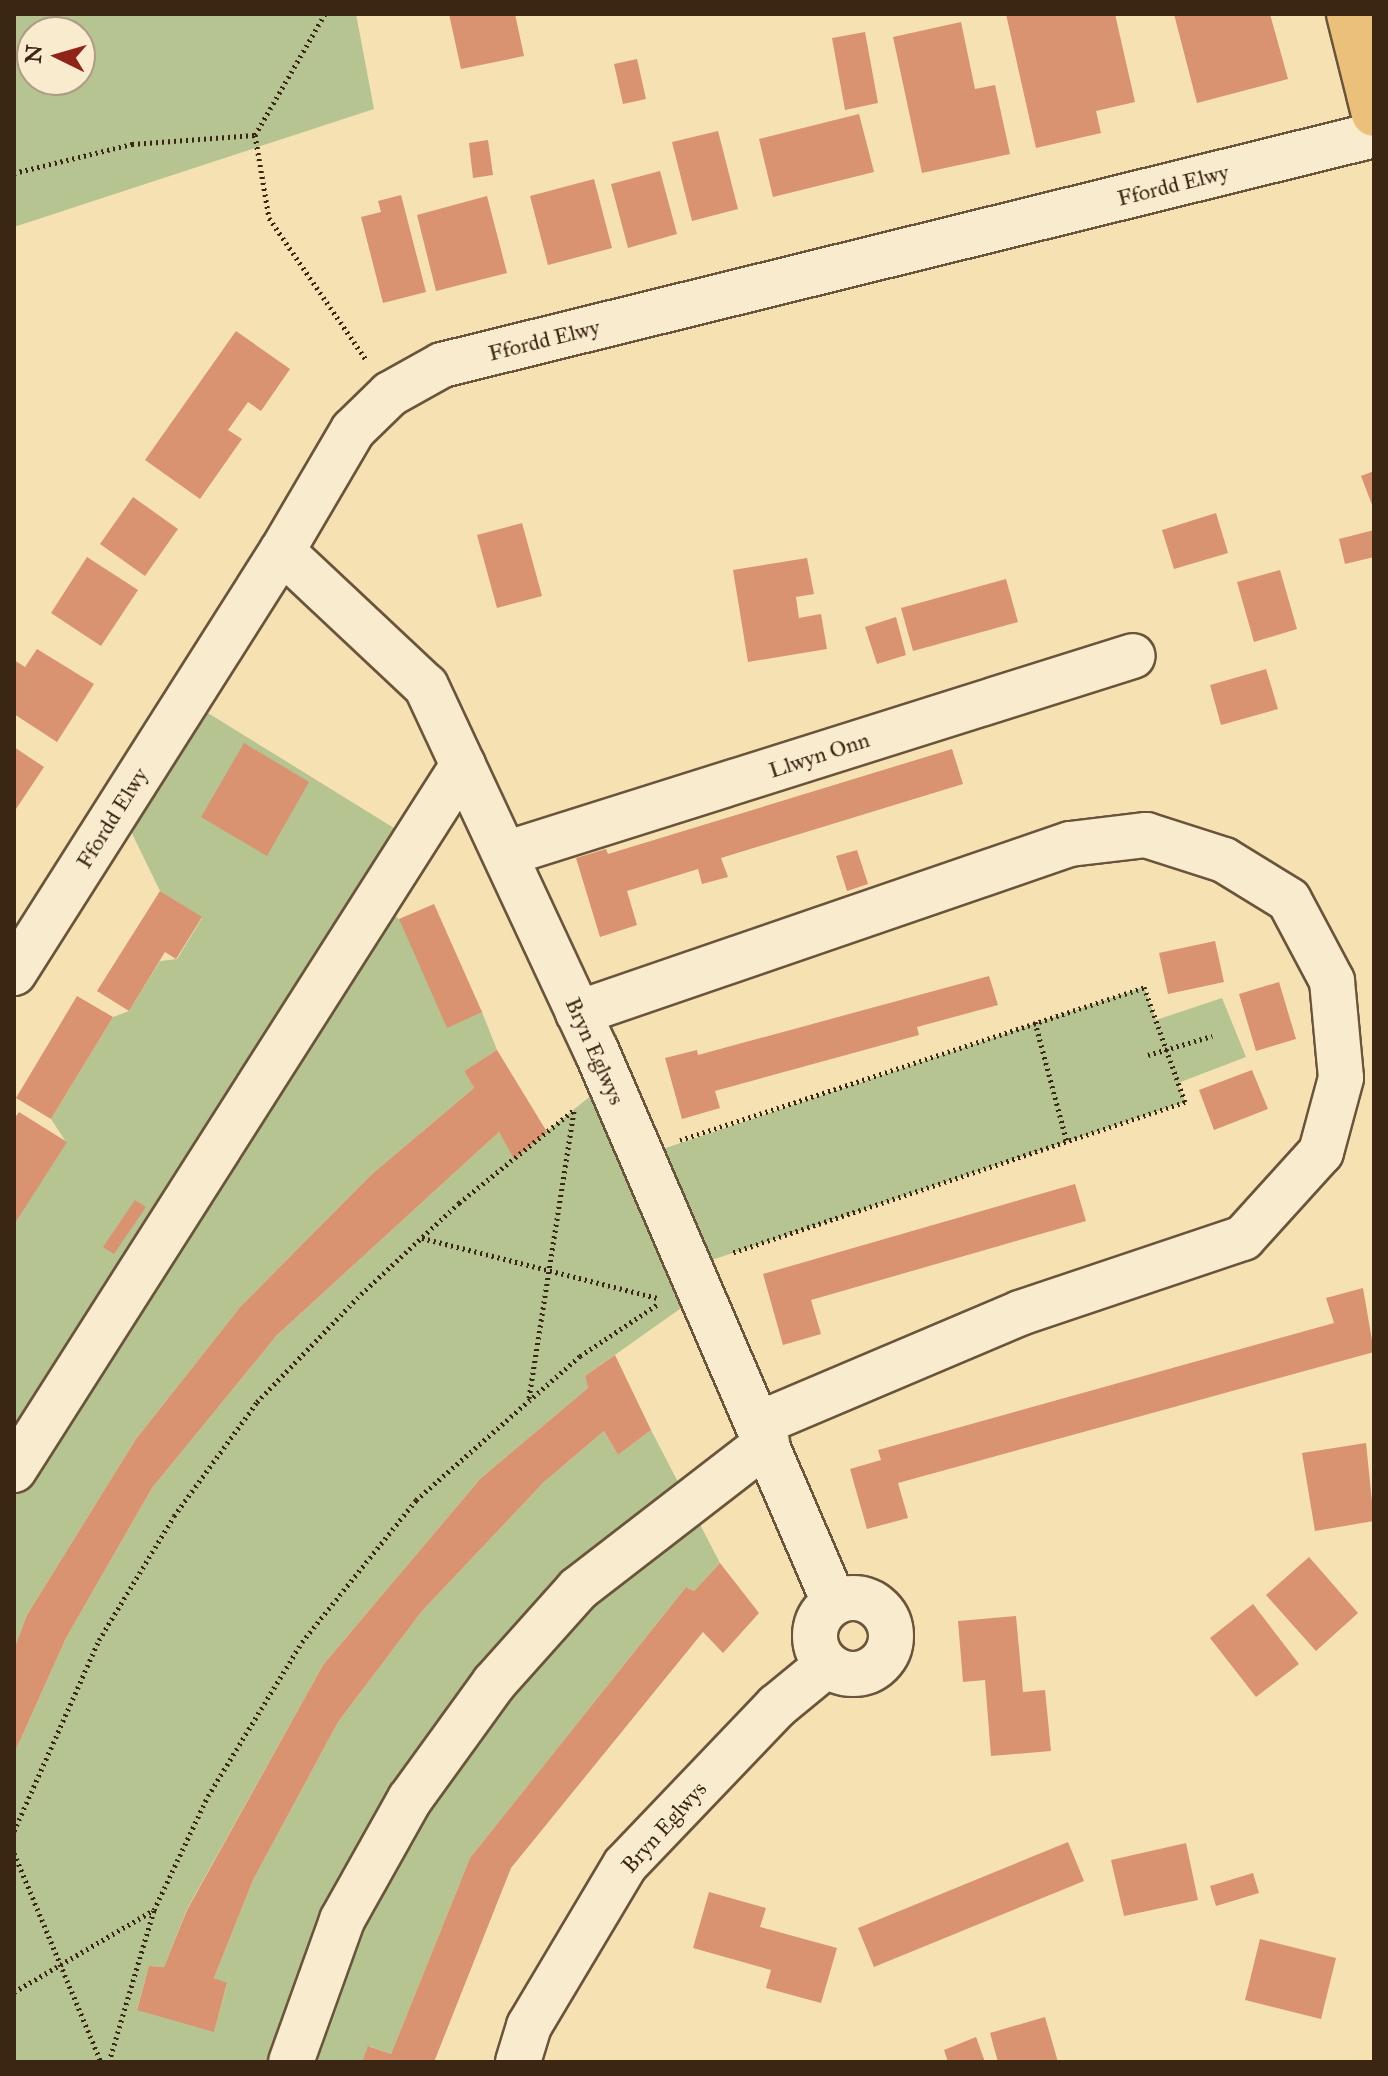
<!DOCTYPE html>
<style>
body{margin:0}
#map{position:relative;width:1388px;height:2076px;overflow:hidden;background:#f6e1b3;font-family:"IM FELL Great Primer",serif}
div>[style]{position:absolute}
.green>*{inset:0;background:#b6c492}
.building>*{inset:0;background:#d99371}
.path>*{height:5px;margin-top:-2.5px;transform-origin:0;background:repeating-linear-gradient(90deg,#3b2513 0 2px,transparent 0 6px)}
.roads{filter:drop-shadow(2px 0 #6a543b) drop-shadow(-2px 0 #6a543b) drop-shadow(0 2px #6a543b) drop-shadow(0 -2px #6a543b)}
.minor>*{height:44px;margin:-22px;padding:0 22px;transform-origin:22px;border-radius:22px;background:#f9ecce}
.minor>.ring{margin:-22px;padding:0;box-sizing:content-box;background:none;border:44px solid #f9ecce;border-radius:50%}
.major>*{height:44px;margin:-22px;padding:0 22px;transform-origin:22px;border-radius:22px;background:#ebc07a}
span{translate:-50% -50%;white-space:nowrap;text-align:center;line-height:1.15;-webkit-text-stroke:7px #f9ecce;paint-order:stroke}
.street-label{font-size:22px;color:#3b2513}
.frame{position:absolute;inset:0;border:16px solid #3b2513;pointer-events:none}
.north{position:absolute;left:16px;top:16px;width:80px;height:80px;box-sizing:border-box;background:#f9ecce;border:2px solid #ad9c83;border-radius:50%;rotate:275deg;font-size:22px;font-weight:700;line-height:32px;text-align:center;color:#3b2513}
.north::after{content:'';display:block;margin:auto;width:28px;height:36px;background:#8f2418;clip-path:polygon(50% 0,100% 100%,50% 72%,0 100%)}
</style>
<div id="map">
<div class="green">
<div style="clip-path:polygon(evenodd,14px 14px,356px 14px,374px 109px,14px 227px,14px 14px,32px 32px,80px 32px,80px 80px,32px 80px,32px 32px)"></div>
<div style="clip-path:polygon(187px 700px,415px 841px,377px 902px,399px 919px,482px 1012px,497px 1050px,464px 1071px,474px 1088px,372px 1174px,241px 1306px,136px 1439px,27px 1615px,14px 1649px,14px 1225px,66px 1142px,51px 1119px,113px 1017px,129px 1011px,160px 961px,177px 959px,202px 918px,160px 891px,119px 807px)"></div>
<div style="clip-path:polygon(1144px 987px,1156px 1020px,1222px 998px,1246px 1057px,1178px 1083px,1185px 1102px,691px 1267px,694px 1299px,585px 1376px,588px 1388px,481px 1478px,323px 1665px,187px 1909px,164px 1967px,149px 1966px,137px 2009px,214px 2031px,227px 1984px,214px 1978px,253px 1880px,338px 1722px,422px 1611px,544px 1482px,604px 1431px,618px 1455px,651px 1430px,720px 1563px,694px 1591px,686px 1587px,470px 1858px,391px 2054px,369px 2046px,362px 2062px,14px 2062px,14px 1754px,66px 1638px,152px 1488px,277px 1335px,499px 1132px,514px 1158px,609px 1081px,642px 1156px)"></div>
</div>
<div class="building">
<div style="clip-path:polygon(449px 14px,515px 14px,524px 56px,461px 69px)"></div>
<div style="clip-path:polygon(1006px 14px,1115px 14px,1135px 102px,1096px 111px,1101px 133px,1036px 148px)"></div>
<div style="clip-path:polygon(1174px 14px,1270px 14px,1288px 79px,1197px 103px)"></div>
<div style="clip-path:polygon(961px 22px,975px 89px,995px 85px,1010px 154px,922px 173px,893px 37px)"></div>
<div style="clip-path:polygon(865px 32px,878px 103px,845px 110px,832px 38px)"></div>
<div style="clip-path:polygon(637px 59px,646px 99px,623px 104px,614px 64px)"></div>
<div style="clip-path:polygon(859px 114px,874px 172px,773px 197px,759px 139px)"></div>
<div style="clip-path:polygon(718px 131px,738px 209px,692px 221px,672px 142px)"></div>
<div style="clip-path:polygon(488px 140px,493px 175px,473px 178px,469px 143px)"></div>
<div style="clip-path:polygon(660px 171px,677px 234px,628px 248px,611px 184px)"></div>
<div style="clip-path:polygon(594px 179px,612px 248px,548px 265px,530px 196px)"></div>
<div style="clip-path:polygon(401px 195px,426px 292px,383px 303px,361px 217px,381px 212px,378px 201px)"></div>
<div style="clip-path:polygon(487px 196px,507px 273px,436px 291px,417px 215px)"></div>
<div style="clip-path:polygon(236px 331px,290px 369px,261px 411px,248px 402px,228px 430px,242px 439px,200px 499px,145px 460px)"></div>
<div style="clip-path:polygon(1374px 471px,1374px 510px,1361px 476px)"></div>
<div style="clip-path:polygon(133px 497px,178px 529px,145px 576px,100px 544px)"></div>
<div style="clip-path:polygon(1216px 513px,1228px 553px,1174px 569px,1162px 530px)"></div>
<div style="clip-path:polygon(522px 523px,542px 596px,497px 608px,477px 535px)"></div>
<div style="clip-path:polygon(1374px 530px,1374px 557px,1345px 564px,1339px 539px)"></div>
<div style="clip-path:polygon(87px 557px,138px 590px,101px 646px,51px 613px)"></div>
<div style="clip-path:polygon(807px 558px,814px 594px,796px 597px,799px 618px,821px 614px,827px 649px,748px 662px,733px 570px)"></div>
<div style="clip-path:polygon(1280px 570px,1297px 629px,1254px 642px,1237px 582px)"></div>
<div style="clip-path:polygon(1006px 579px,1018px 622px,913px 651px,901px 608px)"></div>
<div style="clip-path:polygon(896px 617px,906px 655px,877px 664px,865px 627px)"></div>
<div style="clip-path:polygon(37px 649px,94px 684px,57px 742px,14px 714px,14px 660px,25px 667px)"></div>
<div style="clip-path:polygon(1266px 669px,1278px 709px,1221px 725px,1210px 685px)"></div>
<div style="clip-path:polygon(244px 743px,309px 782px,267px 856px,201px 817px)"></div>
<div style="clip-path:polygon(14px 747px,44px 767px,14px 812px)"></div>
<div style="clip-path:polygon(952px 749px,963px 784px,721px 858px,728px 877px,702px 884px,698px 869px,627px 891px,637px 925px,600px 937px,576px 858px,606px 849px,608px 854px)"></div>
<div style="clip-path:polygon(857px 850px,868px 884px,847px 891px,836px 856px)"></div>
<div style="clip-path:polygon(160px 891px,202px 917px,176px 959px,165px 952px,129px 1011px,97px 991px)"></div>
<div style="clip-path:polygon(434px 904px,482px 1012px,447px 1028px,399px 919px)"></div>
<div style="clip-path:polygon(1215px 941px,1224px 982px,1168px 994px,1159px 953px)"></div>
<div style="clip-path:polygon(989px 976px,998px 1005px,917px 1027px,919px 1035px,715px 1091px,720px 1108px,682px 1119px,665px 1058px,697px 1050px,698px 1055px)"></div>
<div style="clip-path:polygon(1279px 982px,1296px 1039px,1256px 1051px,1239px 994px)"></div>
<div style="clip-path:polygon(77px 996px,113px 1017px,51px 1119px,16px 1098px)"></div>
<div style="clip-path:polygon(497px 1050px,547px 1132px,514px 1159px,499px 1132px,277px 1335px,152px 1488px,66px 1638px,14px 1754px,14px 1649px,27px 1615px,136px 1439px,241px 1306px,372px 1174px,474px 1088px,464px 1071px)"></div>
<div style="clip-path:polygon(1252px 1070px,1268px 1109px,1214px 1130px,1199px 1090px)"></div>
<div style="clip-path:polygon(19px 1112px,67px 1142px,14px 1225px,14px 1119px)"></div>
<div style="clip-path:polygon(1075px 1184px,1086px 1221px,811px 1300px,821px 1334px,783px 1345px,763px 1274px)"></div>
<div style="clip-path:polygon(135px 1200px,146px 1207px,114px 1254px,103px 1247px)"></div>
<div style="clip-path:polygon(1363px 1288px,1374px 1352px,898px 1483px,908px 1518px,867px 1529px,850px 1469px,881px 1460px,878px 1450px,1334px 1323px,1326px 1298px)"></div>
<div style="clip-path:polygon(615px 1355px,651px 1430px,618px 1455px,604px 1431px,544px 1482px,422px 1611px,338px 1722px,253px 1880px,214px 1978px,227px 1983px,214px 2032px,137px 2010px,149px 1966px,164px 1967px,187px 1910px,323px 1665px,481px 1478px,588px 1388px,585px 1376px)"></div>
<div style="clip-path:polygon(1366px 1443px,1374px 1521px,1315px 1531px,1302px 1453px)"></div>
<div style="clip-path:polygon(1309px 1557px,1358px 1613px,1316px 1651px,1266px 1595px)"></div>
<div style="clip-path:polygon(720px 1563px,759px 1613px,723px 1653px,703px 1632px,511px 1868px,434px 2062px,362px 2062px,368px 2046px,391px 2054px,470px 1858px,686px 1587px,694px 1591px)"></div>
<div style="clip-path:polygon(1253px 1604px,1299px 1664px,1256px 1697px,1210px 1638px)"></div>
<div style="clip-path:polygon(1016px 1616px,1023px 1692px,1045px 1690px,1051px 1751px,991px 1756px,985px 1680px,963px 1682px,958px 1621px)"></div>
<div style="clip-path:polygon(1068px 1842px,1084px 1881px,874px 1967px,858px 1928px)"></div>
<div style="clip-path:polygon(1186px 1843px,1198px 1900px,1124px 1916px,1111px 1860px)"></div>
<div style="clip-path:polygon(1253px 1873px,1259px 1893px,1216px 1906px,1210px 1886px)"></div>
<div style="clip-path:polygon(709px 1892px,766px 1908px,760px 1927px,837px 1948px,821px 2003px,766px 1988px,771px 1970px,693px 1948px)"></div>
<div style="clip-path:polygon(1260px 1939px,1336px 1958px,1321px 2019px,1245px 2000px)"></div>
<div style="clip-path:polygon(1045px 2017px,1058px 2062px,998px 2062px,990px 2033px)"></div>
<div style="clip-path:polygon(976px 2037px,985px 2062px,948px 2062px,944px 2050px)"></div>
</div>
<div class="path">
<div style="left:255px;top:135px;width:84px;rotate:80.4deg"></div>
<div style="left:269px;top:218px;width:173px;rotate:55.6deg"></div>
<div style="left:14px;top:173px;width:122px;rotate:-13.8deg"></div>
<div style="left:132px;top:144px;width:123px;rotate:-4.2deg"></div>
<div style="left:255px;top:135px;width:140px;rotate:-60deg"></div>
<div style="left:1035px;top:1022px;width:124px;rotate:75.1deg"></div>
<div style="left:1148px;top:1055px;width:67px;rotate:-16.5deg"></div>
<div style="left:680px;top:1140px;width:489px;rotate:-18.2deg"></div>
<div style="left:1144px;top:987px;width:122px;rotate:70.4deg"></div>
<div style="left:1185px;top:1102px;width:478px;rotate:161.6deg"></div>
<div style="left:422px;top:1238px;width:243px;rotate:14.3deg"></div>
<div style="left:529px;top:1398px;width:291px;rotate:-81.1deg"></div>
<div style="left:14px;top:1831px;width:209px;rotate:-66deg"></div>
<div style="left:99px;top:1640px;width:145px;rotate:-58.8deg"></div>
<div style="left:174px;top:1516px;width:141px;rotate:-53.9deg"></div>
<div style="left:257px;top:1402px;width:150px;rotate:-46.1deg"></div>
<div style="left:361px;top:1294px;width:134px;rotate:-42.9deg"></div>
<div style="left:459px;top:1203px;width:149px;rotate:-39deg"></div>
<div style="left:14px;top:1853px;width:226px;rotate:67.4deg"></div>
<div style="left:14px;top:1992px;width:162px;rotate:-30.4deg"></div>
<div style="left:109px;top:2062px;width:159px;rotate:-73.5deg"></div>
<div style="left:154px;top:1910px;width:126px;rotate:-64.7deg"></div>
<div style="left:208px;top:1796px;width:180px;rotate:-58.6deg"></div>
<div style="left:302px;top:1642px;width:182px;rotate:-51.2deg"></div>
<div style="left:416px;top:1500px;width:218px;rotate:-41.3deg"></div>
<div style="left:580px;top:1356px;width:94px;rotate:-33.7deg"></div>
</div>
<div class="roads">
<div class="minor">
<div style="left:282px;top:551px;width:197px;rotate:43.2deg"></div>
<div style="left:426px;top:686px;width:402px;rotate:65deg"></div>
<div style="left:596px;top:1050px;width:601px;rotate:66.68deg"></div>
<div style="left:505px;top:854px;width:658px;rotate:-17.5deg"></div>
<div style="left:14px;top:973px;width:500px;rotate:-57.6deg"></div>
<div style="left:282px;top:551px;width:140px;rotate:-59.6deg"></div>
<div style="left:353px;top:430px;width:52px;rotate:-44.2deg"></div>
<div style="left:390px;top:394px;width:60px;rotate:-29.1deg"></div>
<div style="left:442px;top:365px;width:960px;rotate:-13.86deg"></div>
<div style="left:578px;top:1013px;width:520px;rotate:-18.96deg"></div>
<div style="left:1070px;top:844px;width:77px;rotate:-6.8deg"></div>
<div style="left:1146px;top:835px;width:82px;rotate:17.8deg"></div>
<div style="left:1224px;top:860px;width:76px;rotate:31.6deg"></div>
<div style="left:1289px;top:900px;width:92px;rotate:62deg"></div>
<div style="left:1332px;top:981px;width:97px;rotate:84.7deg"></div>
<div style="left:1341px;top:1078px;width:77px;rotate:105.1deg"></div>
<div style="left:1321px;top:1152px;width:116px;rotate:132.2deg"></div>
<div style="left:1243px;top:1238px;width:235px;rotate:161.4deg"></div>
<div style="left:1020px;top:1313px;width:284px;rotate:157deg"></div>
<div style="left:14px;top:1470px;width:836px;rotate:-57.51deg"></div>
<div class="ring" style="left:815px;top:1598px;width:32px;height:32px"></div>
<div style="left:291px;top:2062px;width:151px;rotate:-70.2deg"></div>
<div style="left:342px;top:1920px;width:139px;rotate:-60.7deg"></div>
<div style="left:410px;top:1799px;width:143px;rotate:-54.1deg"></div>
<div style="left:494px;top:1683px;width:126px;rotate:-48.2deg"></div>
<div style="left:578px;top:1589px;width:239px;rotate:-37.7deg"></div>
<div style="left:518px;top:2062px;width:38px;rotate:-73deg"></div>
<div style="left:529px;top:2026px;width:187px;rotate:-59.2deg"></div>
<div style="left:625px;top:1865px;width:220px;rotate:-46.3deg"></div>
<div style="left:777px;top:1706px;width:65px;rotate:-39.4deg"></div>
</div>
<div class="major">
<div style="left:1349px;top:14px;width:103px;rotate:76deg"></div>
</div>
</div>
<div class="street-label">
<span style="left:1173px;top:185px;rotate:-14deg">Ffordd Elwy</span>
<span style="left:544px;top:340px;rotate:-14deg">Ffordd Elwy</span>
<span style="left:819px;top:755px;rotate:-18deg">Llwyn Onn</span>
<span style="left:112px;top:818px;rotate:-58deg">Ffordd Elwy</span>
<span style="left:595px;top:1051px;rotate:66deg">Bryn Eglwys</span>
<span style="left:664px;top:1827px;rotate:-48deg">Bryn Eglwys</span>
</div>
<div class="frame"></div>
<div class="north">N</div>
</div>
